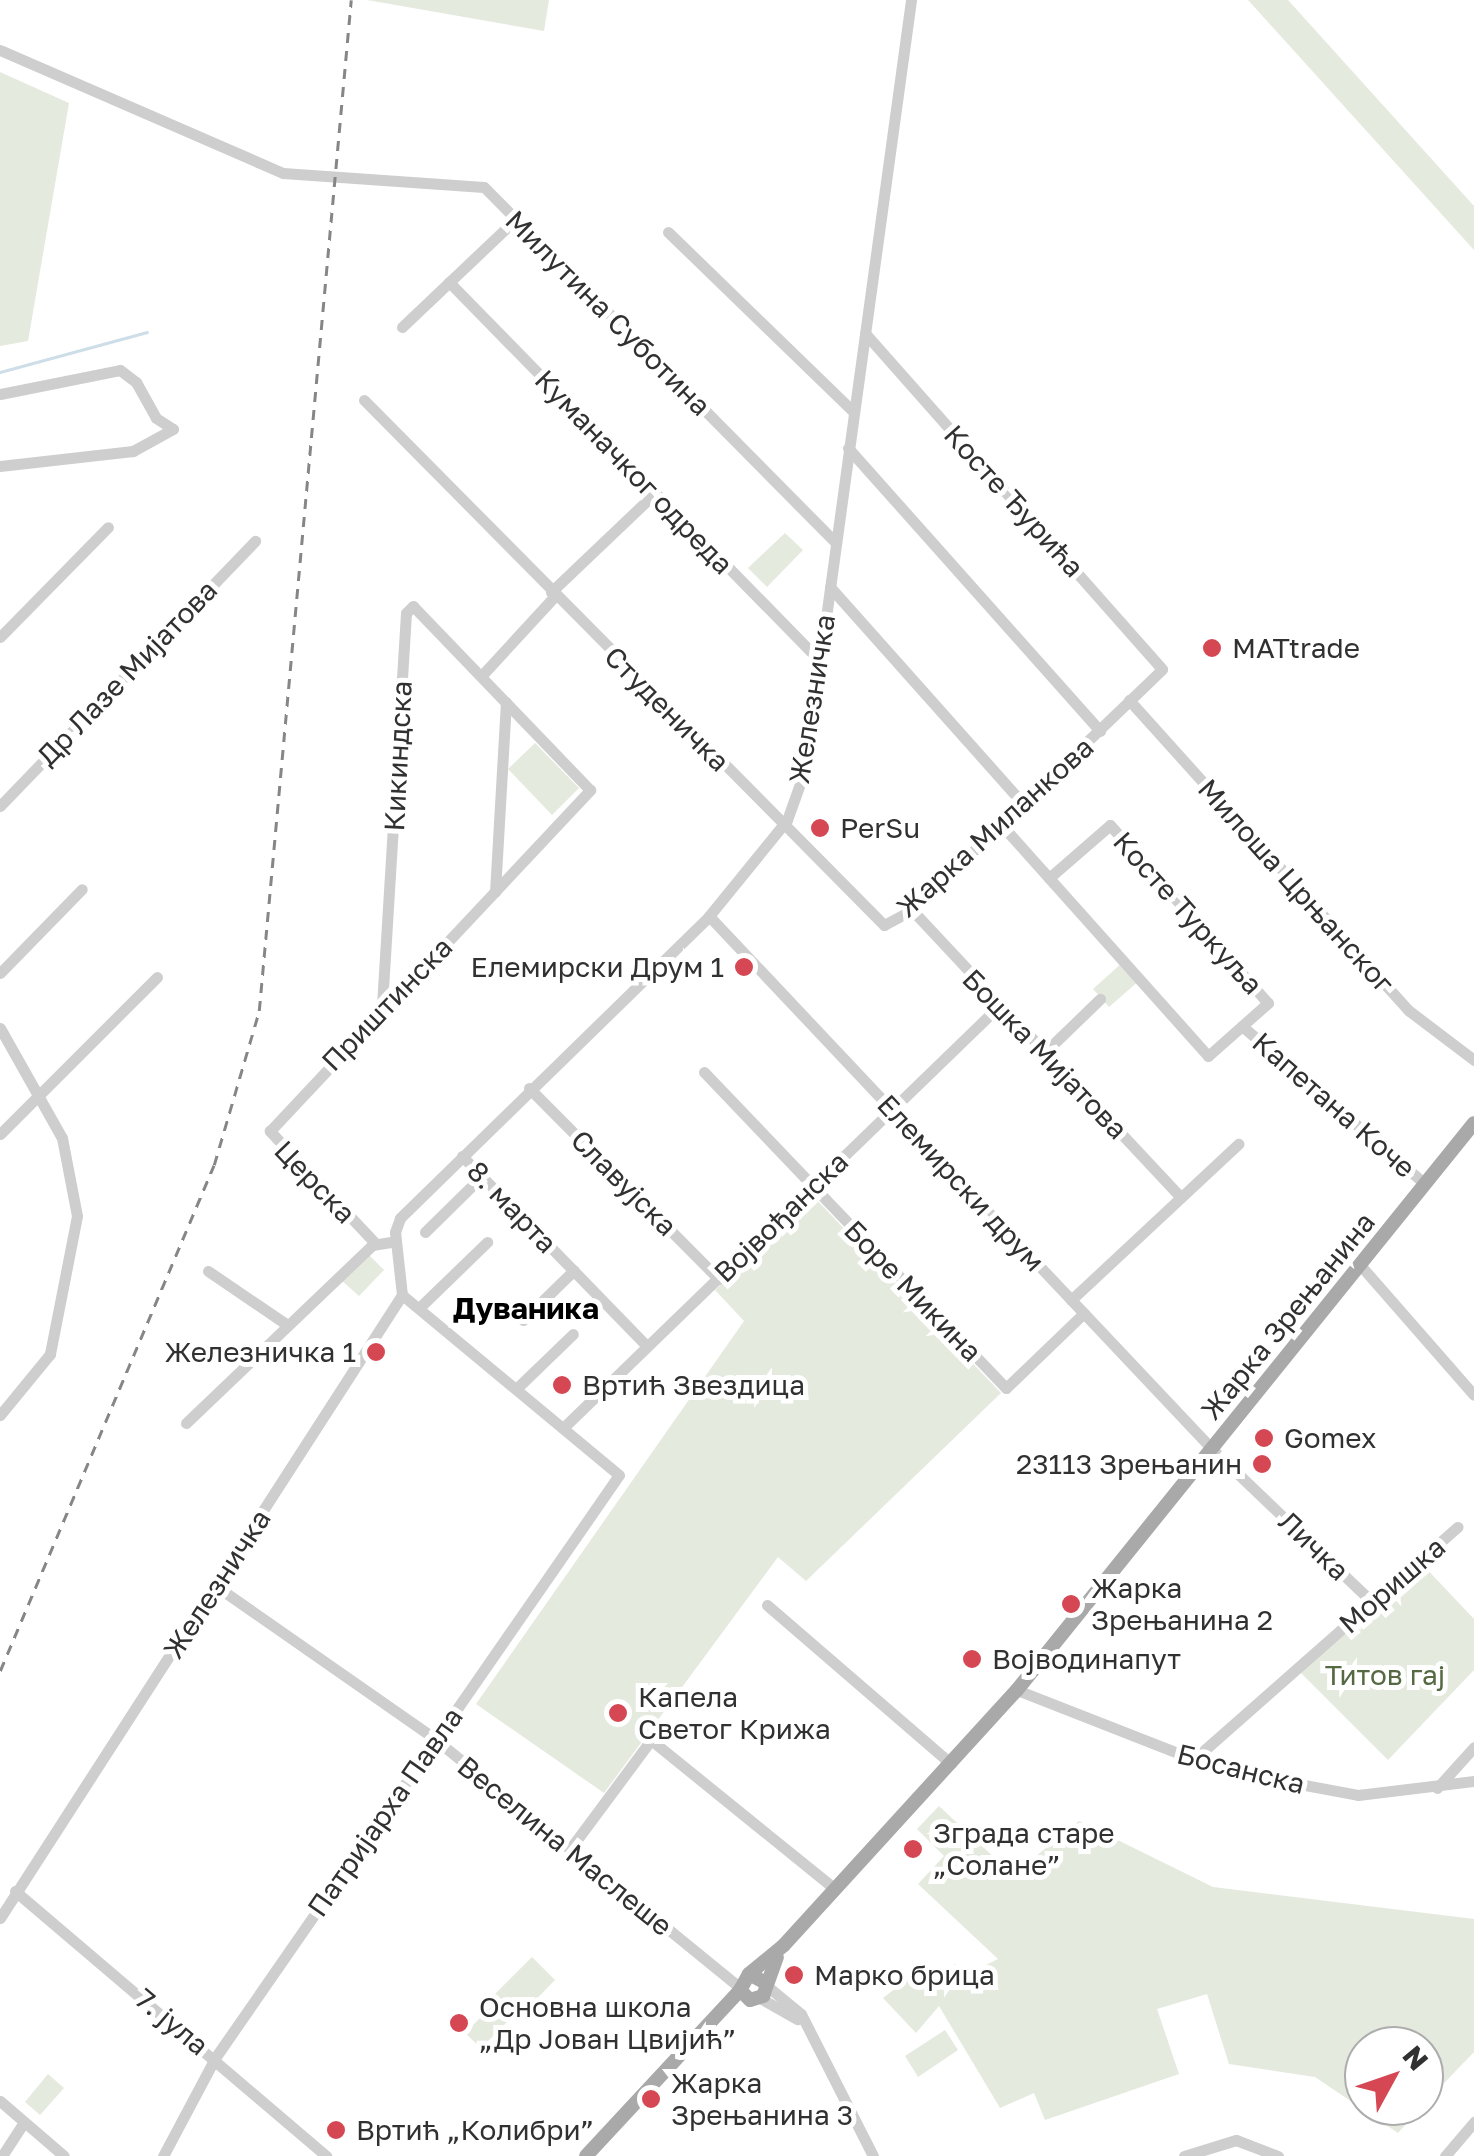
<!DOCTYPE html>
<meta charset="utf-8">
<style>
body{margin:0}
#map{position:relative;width:1474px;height:2156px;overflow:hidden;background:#fff;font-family:"Golos Text",sans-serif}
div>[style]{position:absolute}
.green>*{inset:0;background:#e4eade}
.stream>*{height:2.5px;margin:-1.25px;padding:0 1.25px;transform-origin:1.25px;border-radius:1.25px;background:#cddee8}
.minor>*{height:11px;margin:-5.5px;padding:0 5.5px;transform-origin:5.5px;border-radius:5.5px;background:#cecece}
.major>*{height:14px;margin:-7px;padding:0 7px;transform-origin:7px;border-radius:7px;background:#a9a9a9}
.rail>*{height:2.5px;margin-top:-1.25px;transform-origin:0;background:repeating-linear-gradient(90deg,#868686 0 10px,transparent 0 18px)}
.dots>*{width:28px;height:28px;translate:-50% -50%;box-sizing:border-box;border:5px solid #fff;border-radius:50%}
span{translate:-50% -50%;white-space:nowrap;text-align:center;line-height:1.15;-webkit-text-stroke:10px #fff;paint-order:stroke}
.street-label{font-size:28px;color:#313131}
.poi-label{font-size:28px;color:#313131}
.left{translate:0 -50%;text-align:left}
.right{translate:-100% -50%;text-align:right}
.park-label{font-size:28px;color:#556943}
.neighbourhood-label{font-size:30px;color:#000;font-weight:700}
.north{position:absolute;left:1344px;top:2026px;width:100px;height:100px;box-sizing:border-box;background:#fff;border:2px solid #adadad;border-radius:50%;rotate:50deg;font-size:28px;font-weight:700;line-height:40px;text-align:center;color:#313131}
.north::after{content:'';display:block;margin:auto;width:35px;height:45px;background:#d54753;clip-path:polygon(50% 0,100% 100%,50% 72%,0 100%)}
</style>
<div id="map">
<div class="green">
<div style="clip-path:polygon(367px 0,549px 0,544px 31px)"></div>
<div style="clip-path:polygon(1248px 0,1288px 0,1474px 206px,1474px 250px)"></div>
<div style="clip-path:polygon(0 72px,69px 103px,28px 341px,0 346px)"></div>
<div style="clip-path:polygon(785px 533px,803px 550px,767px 587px,748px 568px)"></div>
<div style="clip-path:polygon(535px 743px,579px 788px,552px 815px,508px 769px)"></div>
<div style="clip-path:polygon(1123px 962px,1140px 980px,1109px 1007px,1093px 989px)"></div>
<div style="clip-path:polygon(812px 1195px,1001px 1393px,806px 1581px,778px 1557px,604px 1793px,476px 1704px,744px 1321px,715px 1290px)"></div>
<div style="clip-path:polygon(367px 1253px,384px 1270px,359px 1296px,341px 1280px)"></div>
<div style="clip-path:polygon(1421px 1563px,1474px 1619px,1474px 1670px,1388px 1760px,1299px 1671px)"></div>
<div style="clip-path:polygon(939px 1806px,1013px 1875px,1079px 1821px,1213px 1887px,1474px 1919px,1474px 2052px,1424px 2104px,1424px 2046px,1364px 2046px,1364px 2106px,1422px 2106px,1398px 2133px,1315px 2077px,1229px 2064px,1207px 1994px,1157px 2009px,1179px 2074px,1045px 2120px,1034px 2093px,1000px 2108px,939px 2006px,916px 2033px,883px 1998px,919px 1970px,936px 1984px,955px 1964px,968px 1974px,998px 1959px,918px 1884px,944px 1856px,917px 1829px)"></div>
<div style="clip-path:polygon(532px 1957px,555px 1980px,519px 2017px,495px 1994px)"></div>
<div style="clip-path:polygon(493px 2005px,508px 2021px,481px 2048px,465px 2033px)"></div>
<div style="clip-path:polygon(945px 2030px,958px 2050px,918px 2077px,905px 2056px)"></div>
<div style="clip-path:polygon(48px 2074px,64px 2088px,40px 2115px,25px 2102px)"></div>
</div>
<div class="stream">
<div style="left:0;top:372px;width:152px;rotate:-15.2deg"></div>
</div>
<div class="minor">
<div style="left:0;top:50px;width:309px;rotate:23.5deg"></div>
<div style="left:283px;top:173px;width:201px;rotate:4deg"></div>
<div style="left:484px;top:187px;width:501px;rotate:45.32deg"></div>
<div style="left:668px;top:232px;width:257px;rotate:44.1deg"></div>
<div style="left:449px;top:282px;width:530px;rotate:45.61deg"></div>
<div style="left:402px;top:327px;width:157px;rotate:-43.5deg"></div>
<div style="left:0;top:394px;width:122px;rotate:-11.3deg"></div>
<div style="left:120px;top:370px;width:20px;rotate:37deg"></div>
<div style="left:136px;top:382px;width:41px;rotate:60.9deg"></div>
<div style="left:156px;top:418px;width:20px;rotate:33deg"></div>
<div style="left:173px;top:429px;width:46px;rotate:151.2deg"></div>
<div style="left:133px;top:451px;width:134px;rotate:173.6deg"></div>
<div style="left:364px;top:400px;width:739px;rotate:45.27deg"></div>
<div style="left:884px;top:925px;width:32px;rotate:-28deg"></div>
<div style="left:912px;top:910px;width:347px;rotate:-43.9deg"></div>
<div style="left:1162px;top:669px;width:448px;rotate:-131.5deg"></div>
<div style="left:848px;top:448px;width:379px;rotate:48.3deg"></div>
<div style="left:830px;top:587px;width:287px;rotate:48.3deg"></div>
<div style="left:551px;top:592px;width:144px;rotate:-43.6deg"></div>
<div style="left:0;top:637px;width:154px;rotate:-45.5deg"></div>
<div style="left:484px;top:673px;width:103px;rotate:-47.4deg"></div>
<div style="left:1129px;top:700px;width:417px;rotate:48deg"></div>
<div style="left:1408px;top:1010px;width:83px;rotate:37.1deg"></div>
<div style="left:0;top:806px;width:368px;rotate:-46.1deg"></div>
<div style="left:998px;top:821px;width:315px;rotate:48.2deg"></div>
<div style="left:1208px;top:1056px;width:80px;rotate:-41.5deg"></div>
<div style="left:1268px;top:1003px;width:238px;rotate:-131.6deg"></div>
<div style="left:1110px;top:825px;width:81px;rotate:139deg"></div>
<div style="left:495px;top:892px;width:190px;rotate:-86.7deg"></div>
<div style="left:912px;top:910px;width:393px;rotate:46.9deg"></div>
<div style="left:709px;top:916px;width:734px;rotate:46.66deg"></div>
<div style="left:1213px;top:1450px;width:220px;rotate:43.7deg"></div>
<div style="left:0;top:973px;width:117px;rotate:-45.7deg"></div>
<div style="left:1242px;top:1026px;width:242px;rotate:40.8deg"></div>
<div style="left:0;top:1028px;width:126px;rotate:60.6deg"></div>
<div style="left:62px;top:1138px;width:79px;rotate:79.1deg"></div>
<div style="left:77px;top:1216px;width:141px;rotate:101.1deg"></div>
<div style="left:50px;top:1354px;width:79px;rotate:129.3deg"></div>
<div style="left:1044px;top:1053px;width:78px;rotate:-44deg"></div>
<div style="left:704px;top:1072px;width:437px;rotate:46.3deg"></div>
<div style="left:1006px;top:1388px;width:108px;rotate:-43.9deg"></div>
<div style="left:529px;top:1088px;width:269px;rotate:45.2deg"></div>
<div style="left:0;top:1134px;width:222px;rotate:-45deg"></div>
<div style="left:462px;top:1156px;width:264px;rotate:45.8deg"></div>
<div style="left:425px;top:1232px;width:80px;rotate:-44.5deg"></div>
<div style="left:375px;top:1243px;width:154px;rotate:-133.2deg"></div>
<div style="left:270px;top:1131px;width:468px;rotate:-46.8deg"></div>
<div style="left:590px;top:790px;width:255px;rotate:-133.9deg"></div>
<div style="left:413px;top:606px;width:10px;rotate:135deg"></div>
<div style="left:406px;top:613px;width:396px;rotate:93.5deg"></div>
<div style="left:1361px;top:1266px;width:171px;rotate:48.8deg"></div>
<div style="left:208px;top:1271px;width:94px;rotate:34.2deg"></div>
<div style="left:1071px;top:1300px;width:229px;rotate:-43deg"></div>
<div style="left:419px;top:1308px;width:95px;rotate:-44.1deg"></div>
<div style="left:523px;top:1320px;width:71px;rotate:-44.4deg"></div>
<div style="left:516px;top:1389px;width:79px;rotate:-44deg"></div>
<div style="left:186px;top:1423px;width:257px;rotate:-43.7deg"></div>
<div style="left:372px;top:1245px;width:24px;rotate:-9deg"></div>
<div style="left:563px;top:1428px;width:607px;rotate:-44.07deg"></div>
<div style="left:216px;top:1586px;width:267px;rotate:34.9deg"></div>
<div style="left:435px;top:1739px;width:394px;rotate:39.2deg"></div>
<div style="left:767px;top:1605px;width:243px;rotate:40.8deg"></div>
<div style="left:1017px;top:1690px;width:217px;rotate:21.4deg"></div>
<div style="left:1219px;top:1769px;width:141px;rotate:10.6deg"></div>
<div style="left:1358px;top:1795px;width:117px;rotate:-6.9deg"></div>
<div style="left:1192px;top:1761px;width:354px;rotate:-41.4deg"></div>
<div style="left:1437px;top:1788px;width:55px;rotate:-47.9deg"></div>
<div style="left:570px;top:1849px;width:136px;rotate:-53.4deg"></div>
<div style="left:651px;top:1740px;width:237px;rotate:39deg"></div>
<div style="left:15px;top:1891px;width:409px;rotate:40.4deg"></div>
<div style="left:0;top:1918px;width:741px;rotate:-57.17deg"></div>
<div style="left:402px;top:1295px;width:63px;rotate:-96.3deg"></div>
<div style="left:395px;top:1232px;width:15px;rotate:-70deg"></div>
<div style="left:400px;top:1218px;width:432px;rotate:-44.3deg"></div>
<div style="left:709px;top:916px;width:124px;rotate:-50.9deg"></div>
<div style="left:787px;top:820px;width:45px;rotate:-70.3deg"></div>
<div style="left:802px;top:778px;width:118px;rotate:-81.3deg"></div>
<div style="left:820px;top:661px;width:667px;rotate:-82.16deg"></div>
<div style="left:767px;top:1986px;width:44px;rotate:39.5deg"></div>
<div style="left:801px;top:2014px;width:159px;rotate:63.1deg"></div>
<div style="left:760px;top:1998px;width:43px;rotate:29.6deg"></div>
<div style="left:0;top:2101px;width:84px;rotate:40.7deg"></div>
<div style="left:2px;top:2156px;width:40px;rotate:-57.1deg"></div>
<div style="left:163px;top:2156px;width:111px;rotate:-62deg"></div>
<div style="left:215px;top:2058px;width:709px;rotate:-55.28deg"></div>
<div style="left:619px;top:1475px;width:282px;rotate:-140.3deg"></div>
<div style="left:1184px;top:2156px;width:54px;rotate:-17.1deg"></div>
<div style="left:1236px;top:2140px;width:45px;rotate:20.9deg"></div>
<div style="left:1445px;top:2156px;width:45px;rotate:-49.5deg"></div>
</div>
<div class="major">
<div style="left:749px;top:1974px;width:45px;rotate:-39.6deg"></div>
<div style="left:784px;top:1945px;width:345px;rotate:-47.6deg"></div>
<div style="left:1017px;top:1690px;width:728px;rotate:-51.13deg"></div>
<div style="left:766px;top:1983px;width:19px;rotate:-152deg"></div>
<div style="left:749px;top:1974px;width:18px;rotate:119deg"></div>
<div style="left:740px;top:1990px;width:14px;rotate:45deg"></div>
<div style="left:750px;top:2000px;width:14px;rotate:-17deg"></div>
<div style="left:763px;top:1996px;width:41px;rotate:-70.3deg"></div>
<div style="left:586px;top:2156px;width:226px;rotate:-47.1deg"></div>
</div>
<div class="rail">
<div style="left:0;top:1671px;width:549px;rotate:-67.08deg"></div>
<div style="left:214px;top:1165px;width:160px;rotate:-73.7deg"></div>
<div style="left:259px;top:1011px;width:1015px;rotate:-84.8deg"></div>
</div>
<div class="dots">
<div style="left:1212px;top:648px;background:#d54753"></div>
<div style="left:820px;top:828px;background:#d54753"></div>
<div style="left:744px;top:967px;background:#d54753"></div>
<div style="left:376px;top:1352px;background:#d54753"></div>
<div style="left:562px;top:1385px;background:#d54753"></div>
<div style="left:1264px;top:1438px;background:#d54753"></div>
<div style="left:1262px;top:1464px;background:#d54753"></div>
<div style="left:1071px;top:1604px;background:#d54753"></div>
<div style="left:972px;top:1659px;background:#d54753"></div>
<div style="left:618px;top:1713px;background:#d54753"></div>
<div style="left:913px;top:1849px;background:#d54753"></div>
<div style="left:794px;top:1975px;background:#d54753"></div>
<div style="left:459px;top:2023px;background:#d54753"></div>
<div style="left:651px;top:2099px;background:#d54753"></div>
<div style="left:336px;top:2130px;background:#d54753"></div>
</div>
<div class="street-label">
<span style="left:608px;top:313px;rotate:45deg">Милутина Суботина</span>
<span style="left:634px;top:472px;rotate:46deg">Куманачког одреда</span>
<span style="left:1014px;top:501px;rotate:48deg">Косте Ђурића</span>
<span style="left:127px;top:673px;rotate:-46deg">Др Лазе Мијатова</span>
<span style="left:812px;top:699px;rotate:-81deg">Железничка</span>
<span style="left:667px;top:709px;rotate:45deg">Студеничка</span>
<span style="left:398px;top:756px;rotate:-87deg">Кикиндска</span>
<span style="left:995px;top:827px;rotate:-42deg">Жарка Миланкова</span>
<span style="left:1296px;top:886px;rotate:48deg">Милоша Црњанског</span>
<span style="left:1188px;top:913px;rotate:48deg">Косте Туркуља</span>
<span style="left:387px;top:1004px;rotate:-46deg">Приштинска</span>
<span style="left:1045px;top:1054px;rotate:46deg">Бошка Мијатова</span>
<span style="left:1334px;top:1105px;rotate:41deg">Капетана Коче</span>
<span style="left:315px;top:1182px;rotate:46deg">Церска</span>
<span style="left:624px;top:1183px;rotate:45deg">Славујска</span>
<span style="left:961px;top:1183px;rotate:47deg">Елемирски друм</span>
<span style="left:512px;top:1207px;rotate:46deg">8. марта</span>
<span style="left:781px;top:1217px;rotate:-44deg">Војвођанска</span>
<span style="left:913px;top:1291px;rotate:46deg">Боре Микина</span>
<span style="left:1288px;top:1316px;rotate:-51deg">Жарка Зрењанина</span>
<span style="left:1314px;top:1546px;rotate:44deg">Личка</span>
<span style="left:217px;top:1584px;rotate:-57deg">Железничка</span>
<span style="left:1392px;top:1585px;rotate:-41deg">Моришка</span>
<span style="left:1241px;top:1769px;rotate:14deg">Босанска</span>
<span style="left:385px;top:1812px;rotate:-55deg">Патријарха Павла</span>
<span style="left:565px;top:1846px;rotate:39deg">Веселина Маслеше</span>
<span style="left:172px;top:2022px;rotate:40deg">7. јула</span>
</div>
<div class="poi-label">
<span class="left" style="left:1232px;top:648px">MATtrade</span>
<span class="left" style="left:840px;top:828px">PerSu</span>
<span class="right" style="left:724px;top:967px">Елемирски Друм 1</span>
<span class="right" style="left:356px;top:1352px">Железничка 1</span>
<span class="left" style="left:582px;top:1385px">Вртић Звездица</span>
<span class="left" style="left:1284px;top:1438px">Gomex</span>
<span class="right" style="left:1242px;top:1464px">23113 Зрењанин</span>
<span class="left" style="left:1091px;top:1604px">Жарка<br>Зрењанина 2</span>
<span class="left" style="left:992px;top:1659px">Војводинапут</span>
<span class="left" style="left:638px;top:1713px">Капела<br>Светог Крижа</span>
<span class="left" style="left:933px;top:1849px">Зграда старе<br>„Солане”</span>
<span class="left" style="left:814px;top:1975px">Марко брица</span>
<span class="left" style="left:479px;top:2023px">Основна школа<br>„Др Јован Цвијић”</span>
<span class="left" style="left:671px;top:2099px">Жарка<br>Зрењанина 3</span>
<span class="left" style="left:356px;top:2130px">Вртић „Колибри”</span>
</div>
<div class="park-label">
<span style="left:1385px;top:1675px">Титов гај</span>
</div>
<div class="neighbourhood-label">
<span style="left:526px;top:1308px">Дуваника</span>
</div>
<div class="north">N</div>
</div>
